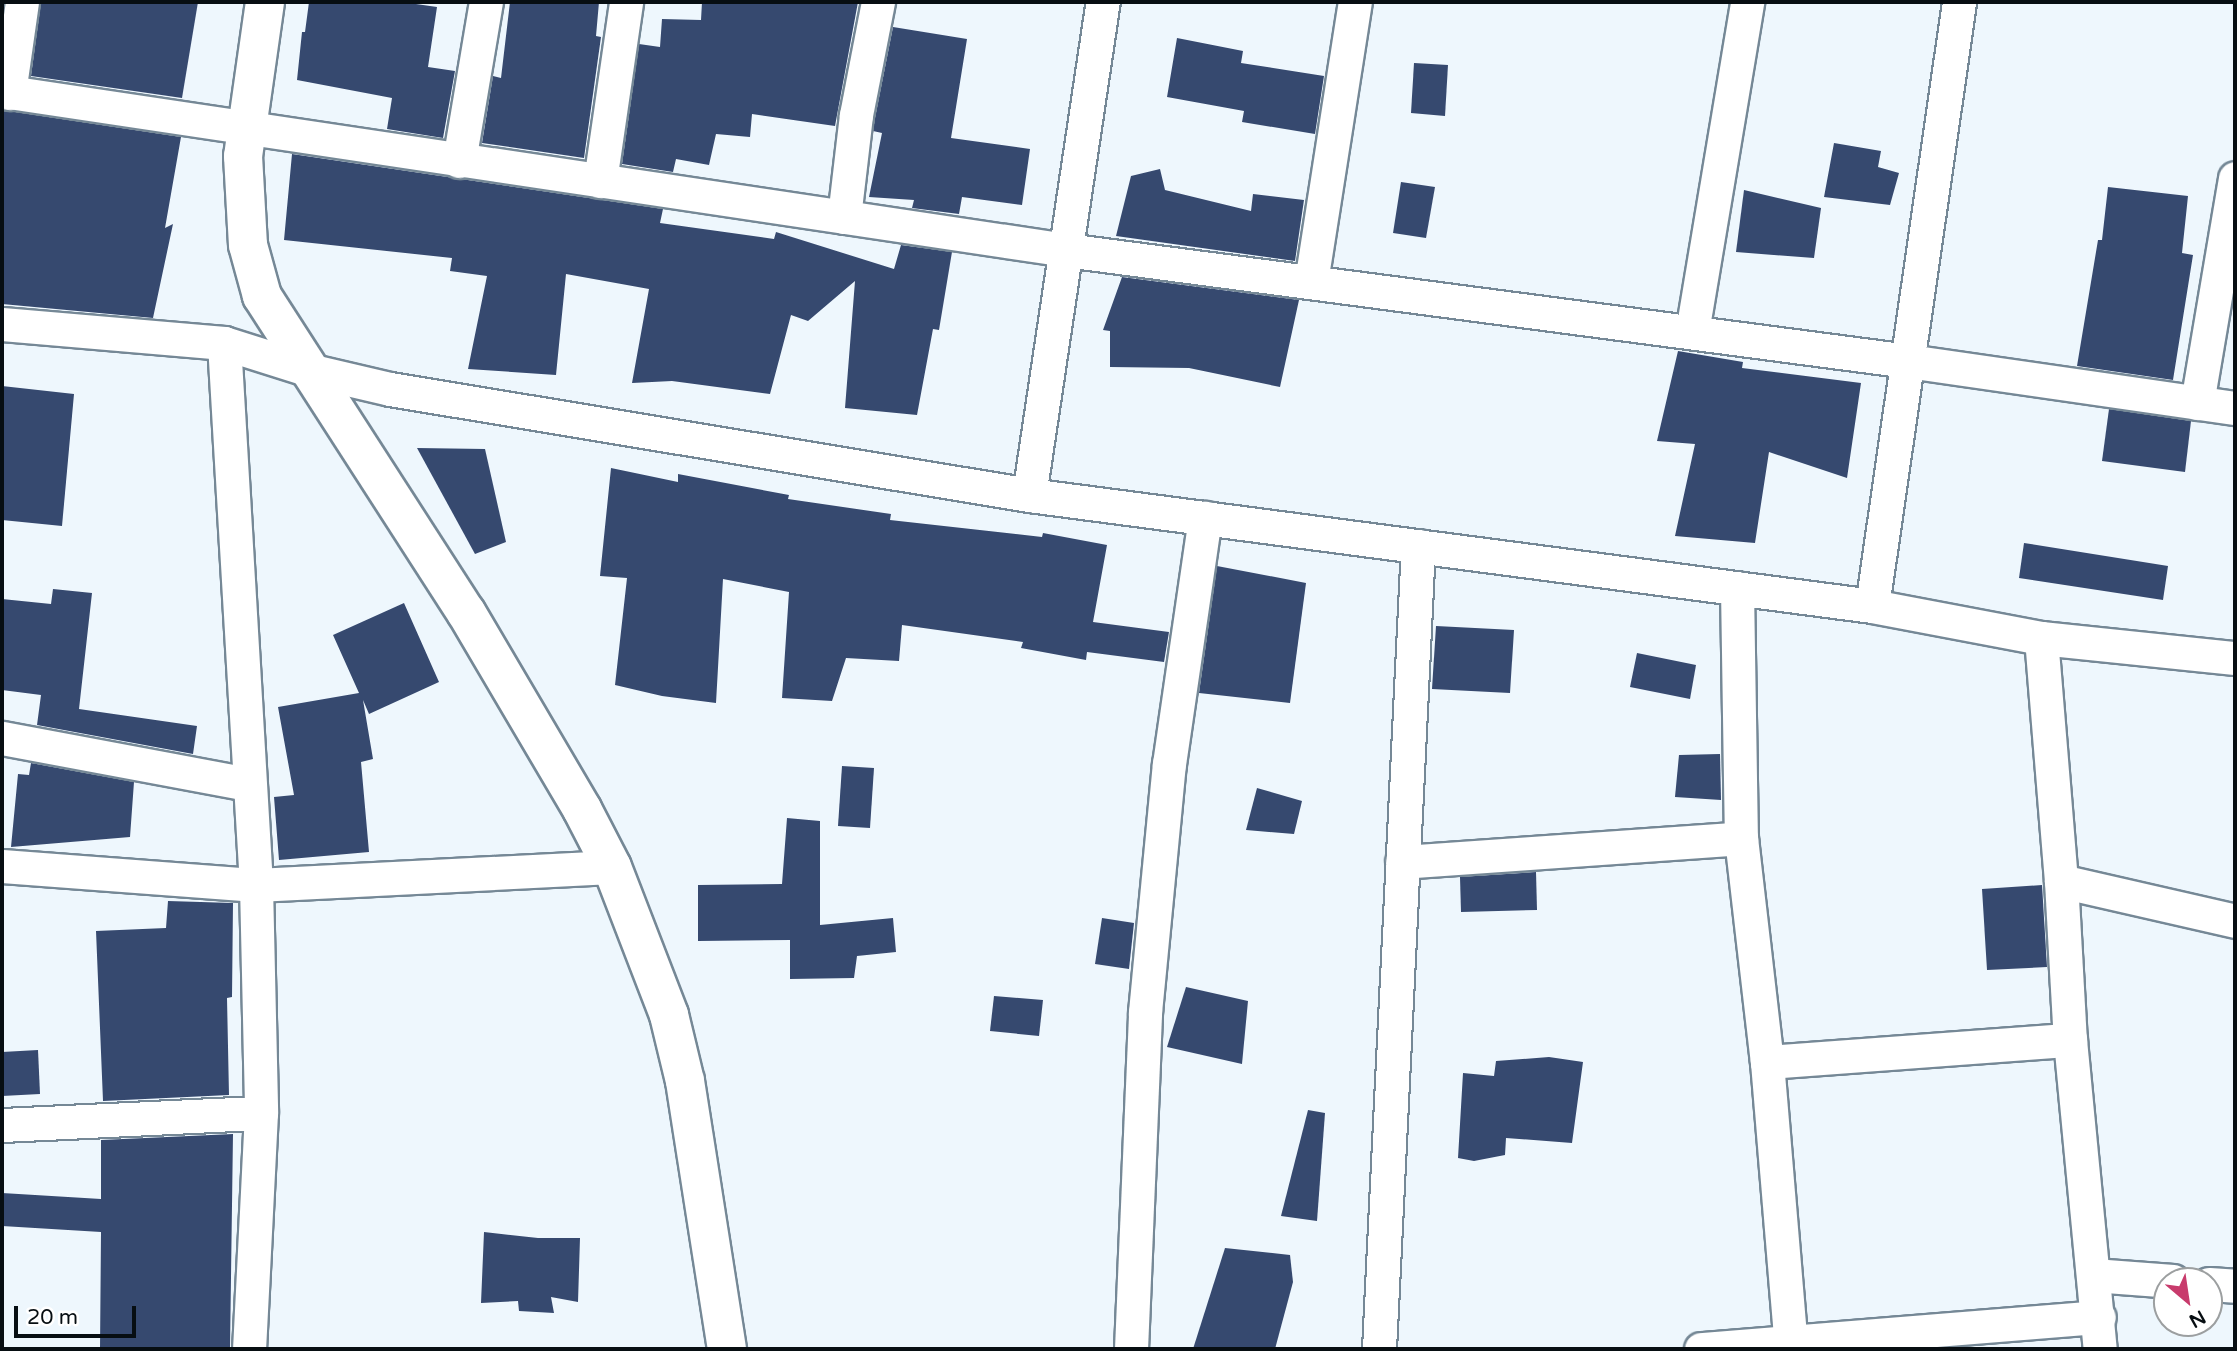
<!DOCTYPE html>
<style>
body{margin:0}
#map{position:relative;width:2237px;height:1351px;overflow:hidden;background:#eef7fd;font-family:"Varela Round",sans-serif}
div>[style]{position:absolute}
.building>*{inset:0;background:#36496f}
.roads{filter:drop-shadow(2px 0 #758896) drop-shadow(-2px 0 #758896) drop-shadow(0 2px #758896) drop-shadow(0 -2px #758896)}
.street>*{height:33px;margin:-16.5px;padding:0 16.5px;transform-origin:16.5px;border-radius:16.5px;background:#fff}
.secondary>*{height:38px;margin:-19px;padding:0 19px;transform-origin:19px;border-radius:19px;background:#fff}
span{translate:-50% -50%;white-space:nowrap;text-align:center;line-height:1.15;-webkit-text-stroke:7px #fff;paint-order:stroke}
.frame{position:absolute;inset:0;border:4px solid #070e12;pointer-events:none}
.north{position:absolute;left:2153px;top:1267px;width:70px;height:70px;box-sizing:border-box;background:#fff;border:2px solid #9c9fa0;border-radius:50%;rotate:151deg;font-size:19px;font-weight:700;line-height:28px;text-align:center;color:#070e12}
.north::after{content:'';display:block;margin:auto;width:24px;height:32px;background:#c83b6c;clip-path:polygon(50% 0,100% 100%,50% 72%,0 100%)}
.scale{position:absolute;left:14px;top:1306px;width:122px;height:32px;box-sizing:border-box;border:4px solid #070e12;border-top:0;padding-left:9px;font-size:21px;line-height:24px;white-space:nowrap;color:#070e12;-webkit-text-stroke:5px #fff;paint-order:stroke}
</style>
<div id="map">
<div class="building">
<div style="clip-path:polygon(41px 2px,198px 2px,182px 98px,31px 76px)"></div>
<div style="clip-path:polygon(309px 2px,402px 2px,437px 7px,428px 67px,455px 71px,443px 138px,387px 129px,392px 98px,297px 80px,302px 32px,305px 32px)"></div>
<div style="clip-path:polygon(510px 2px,599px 2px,596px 36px,601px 37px,584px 158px,482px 143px,493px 76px,501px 78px)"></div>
<div style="clip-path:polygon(702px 2px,858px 2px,835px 126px,752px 114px,750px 137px,716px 134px,709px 165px,676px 159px,673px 172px,622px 164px,639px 44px,660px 47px,662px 19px,701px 20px)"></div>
<div style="clip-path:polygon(893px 27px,967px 39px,951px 138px,1030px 149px,1022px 205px,962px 197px,959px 214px,912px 208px,914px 200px,869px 197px,882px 133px,873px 131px,875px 118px)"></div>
<div style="clip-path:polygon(1177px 38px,1243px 51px,1241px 63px,1324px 76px,1315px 134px,1242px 122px,1244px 111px,1167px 97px)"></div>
<div style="clip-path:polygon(1414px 63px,1448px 65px,1445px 116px,1411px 113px)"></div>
<div style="clip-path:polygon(2px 110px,181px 137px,165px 228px,173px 224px,153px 318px,2px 304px)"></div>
<div style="clip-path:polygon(1834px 143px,1881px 151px,1878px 167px,1899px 173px,1890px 205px,1824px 197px)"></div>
<div style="clip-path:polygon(292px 154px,663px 209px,660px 223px,774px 239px,776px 232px,894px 269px,901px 245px,952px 252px,939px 330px,933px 329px,917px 415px,845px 408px,855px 281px,808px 321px,791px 315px,770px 394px,672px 381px,632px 383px,649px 289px,566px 274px,556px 375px,468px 369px,487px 276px,450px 271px,452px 258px,284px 240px)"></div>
<div style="clip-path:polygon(1160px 169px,1165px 190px,1251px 211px,1253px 194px,1304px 200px,1295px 261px,1116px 236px,1131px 176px)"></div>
<div style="clip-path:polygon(1401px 182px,1435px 187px,1426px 238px,1393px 233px)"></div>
<div style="clip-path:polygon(2108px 187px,2188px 196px,2182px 253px,2193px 255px,2173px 380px,2077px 366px,2098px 240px,2102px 240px)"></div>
<div style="clip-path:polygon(1744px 190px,1821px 208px,1814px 258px,1736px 252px)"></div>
<div style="clip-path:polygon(1122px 277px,1299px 300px,1280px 387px,1189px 368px,1110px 367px,1110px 331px,1103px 330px)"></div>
<div style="clip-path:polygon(1678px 351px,1743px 362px,1742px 368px,1861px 383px,1847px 478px,1769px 452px,1755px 543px,1675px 536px,1695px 444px,1657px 441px)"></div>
<div style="clip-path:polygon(2px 386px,74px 394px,62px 526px,2px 520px)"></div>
<div style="clip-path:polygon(2109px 409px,2191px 421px,2185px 472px,2102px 461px)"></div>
<div style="clip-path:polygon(417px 448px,485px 449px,506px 542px,475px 554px)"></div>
<div style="clip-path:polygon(611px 468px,678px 482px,678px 474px,789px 495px,788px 499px,891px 514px,890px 520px,1042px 537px,1043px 533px,1107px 545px,1093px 622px,1169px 632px,1164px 662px,1087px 652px,1086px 660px,1021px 648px,1023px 642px,902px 625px,899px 661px,846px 658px,832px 701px,782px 698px,789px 592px,723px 579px,716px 703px,662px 696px,615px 685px,627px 578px,600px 576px)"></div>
<div style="clip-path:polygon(2024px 543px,2168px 566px,2163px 600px,2019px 578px)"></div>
<div style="clip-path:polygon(1217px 566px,1306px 583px,1290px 703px,1199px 693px)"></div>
<div style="clip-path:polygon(53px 589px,92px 593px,79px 709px,197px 726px,193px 754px,37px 725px,41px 695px,2px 690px,2px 599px,51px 604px)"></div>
<div style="clip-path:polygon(404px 603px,439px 682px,369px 714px,363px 700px,373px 759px,361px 762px,369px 852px,279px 860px,274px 797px,294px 795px,278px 707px,359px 693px,333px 635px)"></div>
<div style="clip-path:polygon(1436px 626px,1514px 630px,1510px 693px,1432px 689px)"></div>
<div style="clip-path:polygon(1637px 653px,1696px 665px,1690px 699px,1630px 687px)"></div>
<div style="clip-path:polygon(1720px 754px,1721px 800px,1675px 797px,1679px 755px)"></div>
<div style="clip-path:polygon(31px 763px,134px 782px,130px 837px,11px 847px,18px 774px,29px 775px)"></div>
<div style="clip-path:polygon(842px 766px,874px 768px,870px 828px,838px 826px)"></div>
<div style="clip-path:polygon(1257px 788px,1302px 801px,1294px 834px,1246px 830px)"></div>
<div style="clip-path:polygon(787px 818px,820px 821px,820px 925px,893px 918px,896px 952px,857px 956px,854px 978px,790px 979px,790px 940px,698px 941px,698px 885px,782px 884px)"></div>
<div style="clip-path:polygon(1536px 872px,1537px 910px,1461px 912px,1460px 877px)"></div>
<div style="clip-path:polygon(2042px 885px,2047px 967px,1987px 970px,1982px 889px)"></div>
<div style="clip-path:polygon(168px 901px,233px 903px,232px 997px,227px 998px,229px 1095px,103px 1101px,96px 931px,166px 928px)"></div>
<div style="clip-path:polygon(1102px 918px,1134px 923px,1129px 969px,1095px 964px)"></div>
<div style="clip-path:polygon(1186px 987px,1248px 1001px,1242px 1064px,1167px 1047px)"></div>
<div style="clip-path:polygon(994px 996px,1043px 1000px,1039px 1036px,990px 1031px)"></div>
<div style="clip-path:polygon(38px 1050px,40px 1094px,2px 1096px,2px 1052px)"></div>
<div style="clip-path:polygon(1549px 1057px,1583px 1062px,1572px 1143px,1506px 1138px,1505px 1155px,1474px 1161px,1458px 1158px,1463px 1073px,1494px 1076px,1496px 1061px)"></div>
<div style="clip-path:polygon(1308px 1110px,1325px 1113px,1317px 1221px,1281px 1216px)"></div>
<div style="clip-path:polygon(233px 1134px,230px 1349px,100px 1349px,101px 1232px,2px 1226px,2px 1193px,101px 1199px,101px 1140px)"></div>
<div style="clip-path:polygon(484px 1232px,538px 1238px,580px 1238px,578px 1302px,551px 1297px,554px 1313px,519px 1311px,518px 1301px,481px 1303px)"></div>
<div style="clip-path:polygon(1225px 1248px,1290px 1255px,1293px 1282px,1275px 1349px,1193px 1349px)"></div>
</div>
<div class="roads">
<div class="street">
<div style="left:2px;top:91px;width:1076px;rotate:8.5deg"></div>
<div style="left:1066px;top:250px;width:849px;rotate:7.51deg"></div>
<div style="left:1908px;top:361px;width:330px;rotate:8.2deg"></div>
<div style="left:9px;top:93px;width:92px;rotate:-81.9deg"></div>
<div style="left:459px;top:161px;width:161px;rotate:-80.4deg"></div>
<div style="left:600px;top:181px;width:181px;rotate:-81.7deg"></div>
<div style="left:844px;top:217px;width:103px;rotate:-83.3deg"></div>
<div style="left:856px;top:115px;width:115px;rotate:-79deg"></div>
<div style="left:1311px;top:282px;width:283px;rotate:-81.1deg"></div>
<div style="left:2px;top:324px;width:223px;rotate:4.9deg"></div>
<div style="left:224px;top:343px;width:93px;rotate:17.5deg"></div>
<div style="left:313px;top:371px;width:79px;rotate:13.2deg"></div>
<div style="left:390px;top:389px;width:648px;rotate:9.42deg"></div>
<div style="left:1029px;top:495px;width:850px;rotate:7.5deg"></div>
<div style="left:1872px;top:606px;width:172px;rotate:10.7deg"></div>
<div style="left:2041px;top:638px;width:195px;rotate:5.9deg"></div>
<div style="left:1692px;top:332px;width:335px;rotate:-80.5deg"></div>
<div style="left:224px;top:343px;width:543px;rotate:86.62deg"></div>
<div style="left:256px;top:885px;width:228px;rotate:88.7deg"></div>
<div style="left:261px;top:1113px;width:236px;rotate:92.9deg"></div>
<div style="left:2197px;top:403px;width:228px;rotate:-80.4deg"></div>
<div style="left:1029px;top:495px;width:499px;rotate:-81.5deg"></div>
<div style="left:1737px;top:588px;width:250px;rotate:89.1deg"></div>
<div style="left:1741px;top:838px;width:226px;rotate:83.4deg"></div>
<div style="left:1767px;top:1062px;width:288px;rotate:85.2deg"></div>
<div style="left:1872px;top:606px;width:610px;rotate:-81.8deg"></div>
<div style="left:2041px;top:638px;width:244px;rotate:85.3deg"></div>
<div style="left:2061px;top:881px;width:159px;rotate:86.8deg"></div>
<div style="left:2070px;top:1040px;width:310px;rotate:84.5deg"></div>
<div style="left:2px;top:738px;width:250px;rotate:10.6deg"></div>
<div style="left:1402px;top:862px;width:340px;rotate:-4deg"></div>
<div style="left:2px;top:866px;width:255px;rotate:4.3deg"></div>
<div style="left:256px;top:885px;width:356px;rotate:-2.9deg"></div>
<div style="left:2061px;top:881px;width:179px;rotate:12.9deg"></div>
<div style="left:1767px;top:1062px;width:304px;rotate:-4.2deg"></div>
<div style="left:2px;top:1125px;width:259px;rotate:-2.7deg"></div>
<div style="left:2093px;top:1275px;width:80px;rotate:4.3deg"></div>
<div style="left:2209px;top:1284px;width:26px;rotate:4deg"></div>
<div style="left:1131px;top:1349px;width:337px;rotate:-87.6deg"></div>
<div style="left:1145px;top:1012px;width:249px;rotate:-84.5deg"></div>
<div style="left:1169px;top:764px;width:249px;rotate:-81.7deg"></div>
<div style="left:1379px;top:1349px;width:804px;rotate:-87.22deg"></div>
<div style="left:1701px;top:1349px;width:399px;rotate:-4.6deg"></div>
</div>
<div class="secondary">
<div style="left:265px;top:2px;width:156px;rotate:98.1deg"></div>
<div style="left:243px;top:156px;width:89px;rotate:86.8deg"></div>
<div style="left:248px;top:245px;width:53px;rotate:74.6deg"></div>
<div style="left:262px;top:296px;width:376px;rotate:57.2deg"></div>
<div style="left:466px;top:612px;width:229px;rotate:59.5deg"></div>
<div style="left:582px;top:809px;width:65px;rotate:62.7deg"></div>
<div style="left:612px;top:867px;width:159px;rotate:68.9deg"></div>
<div style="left:669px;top:1015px;width:68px;rotate:76.4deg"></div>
<div style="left:685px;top:1081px;width:271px;rotate:81.1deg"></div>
</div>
</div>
<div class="frame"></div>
<div class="north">N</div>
<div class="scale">20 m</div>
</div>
